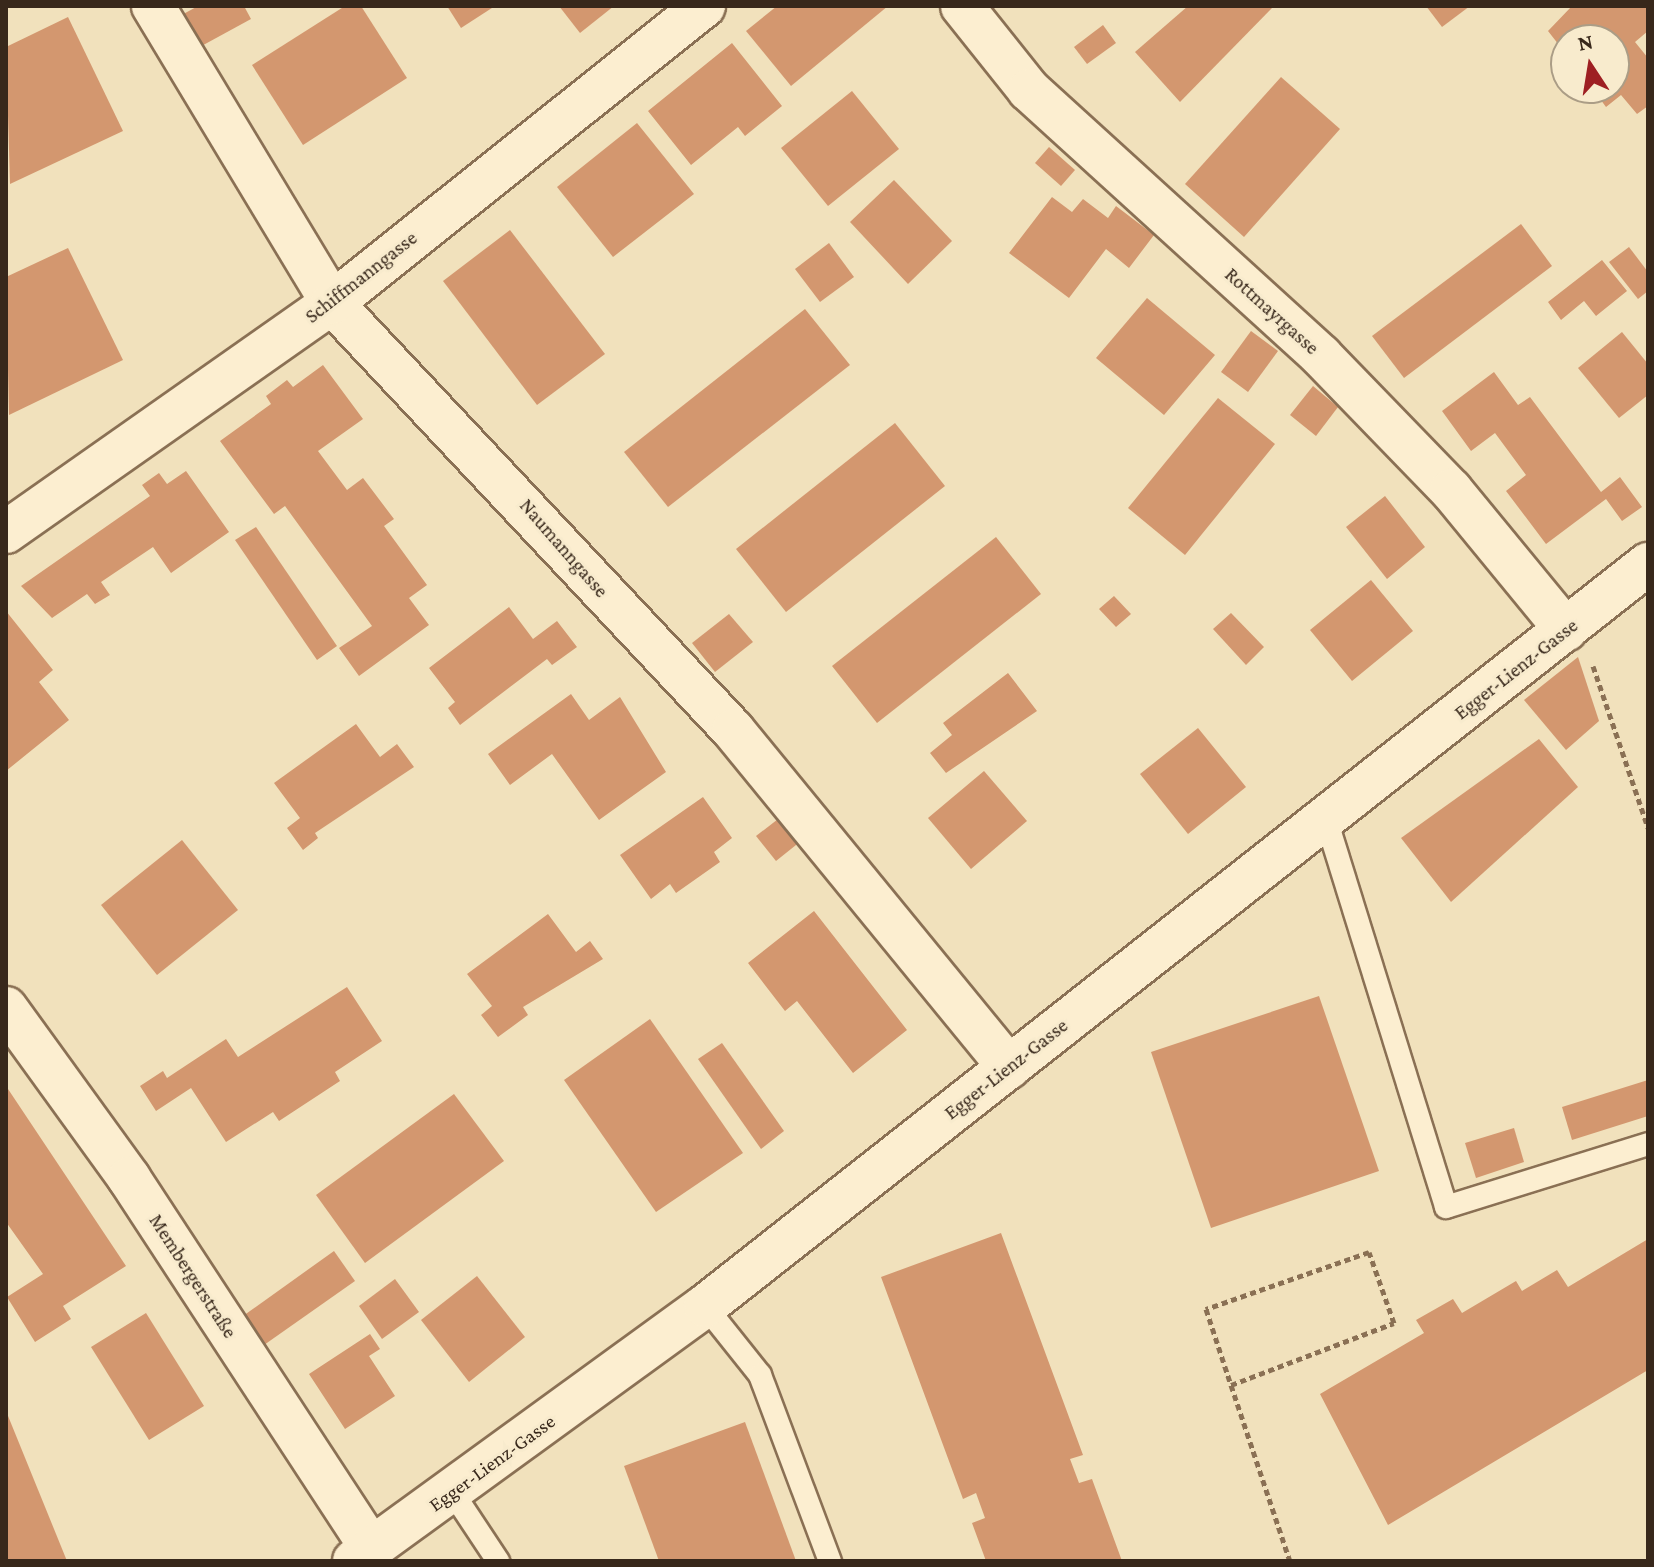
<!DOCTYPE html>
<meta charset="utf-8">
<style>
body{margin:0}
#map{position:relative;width:1654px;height:1567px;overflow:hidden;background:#f1e1bc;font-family:"Crimson Pro",serif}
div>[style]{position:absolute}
.building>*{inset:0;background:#d3976f}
.path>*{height:5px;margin-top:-2.5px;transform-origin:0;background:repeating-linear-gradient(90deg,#8a7054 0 6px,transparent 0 10px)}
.roads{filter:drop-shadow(2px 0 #8a7054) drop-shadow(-2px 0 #8a7054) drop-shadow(0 2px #8a7054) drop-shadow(0 -2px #8a7054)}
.lane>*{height:22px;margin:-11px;padding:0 11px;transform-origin:11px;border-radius:11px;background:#fceed0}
.street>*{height:42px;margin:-21px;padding:0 21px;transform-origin:21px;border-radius:21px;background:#fceed0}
span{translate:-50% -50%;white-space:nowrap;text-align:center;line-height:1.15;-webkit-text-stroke:6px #f8ebcd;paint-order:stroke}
.street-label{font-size:20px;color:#38281b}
.frame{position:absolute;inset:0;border:8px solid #38281b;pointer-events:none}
.north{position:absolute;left:1550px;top:24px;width:80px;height:80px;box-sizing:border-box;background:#f8ebcd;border:2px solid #ab9d86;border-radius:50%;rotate:348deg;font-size:22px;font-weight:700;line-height:32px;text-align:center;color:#38281b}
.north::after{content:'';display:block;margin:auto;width:28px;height:36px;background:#9e1f22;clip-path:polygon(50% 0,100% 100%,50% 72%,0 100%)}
</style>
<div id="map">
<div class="building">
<div style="clip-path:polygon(198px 6px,244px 6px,251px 19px,196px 49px,178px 17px)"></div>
<div style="clip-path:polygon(345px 6px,361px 6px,407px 78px,303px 145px,252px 65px)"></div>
<div style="clip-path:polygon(447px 6px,495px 6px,461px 28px)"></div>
<div style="clip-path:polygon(559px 6px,614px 6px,580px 33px)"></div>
<div style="clip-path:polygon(777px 6px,888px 6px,791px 86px,746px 31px)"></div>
<div style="clip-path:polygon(1188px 6px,1274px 6px,1180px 102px,1135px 52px)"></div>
<div style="clip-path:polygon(1426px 6px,1470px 6px,1442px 27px)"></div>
<div style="clip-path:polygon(1572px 6px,1648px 6px,1648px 31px,1635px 42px,1648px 58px,1648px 106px,1637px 114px,1621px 95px,1606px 107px,1592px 88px,1614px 88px,1614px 40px,1566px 40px,1566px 54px,1548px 31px)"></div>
<div style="clip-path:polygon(68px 17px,123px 131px,10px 184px,6px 47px)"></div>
<div style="clip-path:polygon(1103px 25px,1116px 43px,1087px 64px,1074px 47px)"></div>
<div style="clip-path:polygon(732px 43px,782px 106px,745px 136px,738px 127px,691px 165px,648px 111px)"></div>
<div style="clip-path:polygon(1281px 77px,1340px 129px,1244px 237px,1185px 184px)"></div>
<div style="clip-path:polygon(852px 91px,899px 149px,828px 206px,781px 148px)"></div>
<div style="clip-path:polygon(637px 123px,694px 194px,613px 257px,557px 187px)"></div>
<div style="clip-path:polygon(1049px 147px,1075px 170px,1061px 186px,1035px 163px)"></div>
<div style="clip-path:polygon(894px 180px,952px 241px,908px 284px,850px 222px)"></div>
<div style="clip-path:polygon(1052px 197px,1072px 212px,1083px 199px,1108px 218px,1116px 206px,1154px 235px,1129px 268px,1106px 249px,1069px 298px,1009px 253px)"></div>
<div style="clip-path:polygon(1521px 224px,1552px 266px,1404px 378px,1372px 336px)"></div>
<div style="clip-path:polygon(510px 230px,605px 354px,537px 405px,443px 281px)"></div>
<div style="clip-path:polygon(829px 243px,854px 277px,820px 302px,795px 269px)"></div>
<div style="clip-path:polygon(1629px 247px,1648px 272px,1648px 291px,1638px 299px,1609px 262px)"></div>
<div style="clip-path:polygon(68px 248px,123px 360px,9px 415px,6px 277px)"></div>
<div style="clip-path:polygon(1602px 260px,1627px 291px,1596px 316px,1584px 301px,1561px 320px,1548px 302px)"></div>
<div style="clip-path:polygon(1147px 298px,1215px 355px,1164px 415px,1096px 358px)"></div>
<div style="clip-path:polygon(805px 309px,850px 365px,668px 507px,624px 452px)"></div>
<div style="clip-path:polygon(1251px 331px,1278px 351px,1248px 392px,1221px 372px)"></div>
<div style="clip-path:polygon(1622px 332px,1648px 364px,1648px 395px,1619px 418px,1578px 368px)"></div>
<div style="clip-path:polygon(323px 365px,363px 419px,318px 451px,347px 490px,363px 478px,394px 519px,384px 526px,427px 585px,409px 598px,429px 625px,359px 676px,339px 648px,372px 626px,285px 506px,274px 514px,220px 441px,271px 404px,266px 396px,287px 380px,293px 387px)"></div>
<div style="clip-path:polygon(1494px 372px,1518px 405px,1530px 397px,1601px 492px,1620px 477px,1642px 507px,1622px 521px,1606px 499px,1546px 544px,1506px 491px,1526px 475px,1495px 433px,1471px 451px,1442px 411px)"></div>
<div style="clip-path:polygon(1313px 386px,1338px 407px,1316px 436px,1290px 415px)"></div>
<div style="clip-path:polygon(1218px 398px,1275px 444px,1185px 555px,1128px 508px)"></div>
<div style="clip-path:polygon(895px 423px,945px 486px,786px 612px,736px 549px)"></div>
<div style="clip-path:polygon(186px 471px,229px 532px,171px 573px,153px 547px,101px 582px,110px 595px,95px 604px,87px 594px,52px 618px,21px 586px,150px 496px,142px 485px,159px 473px,167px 484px)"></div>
<div style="clip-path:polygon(1385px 496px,1425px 547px,1387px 579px,1346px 527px)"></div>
<div style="clip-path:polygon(256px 527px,337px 646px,317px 660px,235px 540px)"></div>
<div style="clip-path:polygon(996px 537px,1041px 594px,877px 723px,832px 666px)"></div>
<div style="clip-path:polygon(1371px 580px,1413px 631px,1352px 681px,1310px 630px)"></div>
<div style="clip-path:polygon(1114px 596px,1131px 614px,1116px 627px,1099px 609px)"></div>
<div style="clip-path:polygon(509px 607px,533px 639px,557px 621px,577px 647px,552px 665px,547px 659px,460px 725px,448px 708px,455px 702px,429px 668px)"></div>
<div style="clip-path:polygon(6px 611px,53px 670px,39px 682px,69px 720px,6px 771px)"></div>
<div style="clip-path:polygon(1231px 613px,1264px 647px,1246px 665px,1213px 629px)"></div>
<div style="clip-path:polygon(729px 614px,753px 642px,715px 672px,692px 643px)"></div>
<div style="clip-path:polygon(1578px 657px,1599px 721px,1566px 750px,1524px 700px)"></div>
<div style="clip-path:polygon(1008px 673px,1037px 711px,946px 773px,930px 753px,952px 735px,943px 723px)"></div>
<div style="clip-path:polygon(571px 694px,589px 720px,620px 697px,666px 772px,599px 820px,552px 754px,510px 785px,488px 754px)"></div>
<div style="clip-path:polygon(356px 724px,380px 757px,397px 744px,414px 767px,315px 833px,318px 838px,303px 850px,287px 828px,300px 818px,274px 783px)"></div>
<div style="clip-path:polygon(1198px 728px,1246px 787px,1188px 834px,1140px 774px)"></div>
<div style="clip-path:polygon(1539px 739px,1578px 787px,1451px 902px,1401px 838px)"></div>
<div style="clip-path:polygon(984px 771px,1027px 821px,971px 869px,928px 818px)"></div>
<div style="clip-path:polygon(703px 797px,732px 838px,714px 852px,720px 862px,676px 893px,670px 884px,651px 899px,620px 855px)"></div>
<div style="clip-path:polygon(782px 816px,801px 841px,776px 861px,756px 836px)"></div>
<div style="clip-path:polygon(182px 840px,238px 910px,157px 975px,101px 905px)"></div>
<div style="clip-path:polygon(814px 911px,907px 1030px,853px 1073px,797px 1001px,785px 1011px,748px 963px)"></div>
<div style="clip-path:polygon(548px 914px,576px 952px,590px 941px,603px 959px,523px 1007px,528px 1015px,498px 1037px,481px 1015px,492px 1006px,467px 974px)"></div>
<div style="clip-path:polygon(347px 987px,382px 1041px,335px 1072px,340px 1081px,279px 1121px,273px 1112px,226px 1142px,191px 1088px,156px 1111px,140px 1086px,163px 1071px,167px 1078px,226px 1039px,238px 1057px)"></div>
<div style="clip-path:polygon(1319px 996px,1379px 1171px,1211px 1228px,1151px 1052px)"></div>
<div style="clip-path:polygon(650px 1019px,743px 1153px,656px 1212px,564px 1080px)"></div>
<div style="clip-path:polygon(722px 1043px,784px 1131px,761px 1149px,698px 1059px)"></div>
<div style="clip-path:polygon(1648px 1080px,1648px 1116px,1572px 1140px,1562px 1107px)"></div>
<div style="clip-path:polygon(6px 1086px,126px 1266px,63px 1306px,71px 1319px,35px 1342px,7px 1297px,43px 1274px,6px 1222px)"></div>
<div style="clip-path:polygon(454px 1094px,504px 1161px,365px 1263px,316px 1195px)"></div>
<div style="clip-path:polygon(1514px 1128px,1524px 1162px,1476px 1178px,1465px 1143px)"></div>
<div style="clip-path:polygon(1001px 1233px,1083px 1455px,1070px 1459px,1079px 1483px,1092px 1479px,1122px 1561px,986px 1561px,972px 1523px,985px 1518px,976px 1493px,963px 1499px,881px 1277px)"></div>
<div style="clip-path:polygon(1648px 1239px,1648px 1370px,1388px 1525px,1320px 1394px,1424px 1333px,1416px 1320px,1453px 1299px,1462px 1313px,1516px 1281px,1522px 1291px,1557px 1270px,1568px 1287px)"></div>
<div style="clip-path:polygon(334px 1251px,355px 1281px,264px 1345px,243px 1316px)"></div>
<div style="clip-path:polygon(477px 1276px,525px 1337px,469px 1382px,421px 1320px)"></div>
<div style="clip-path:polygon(395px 1279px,419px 1312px,382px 1339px,359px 1306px)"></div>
<div style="clip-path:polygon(146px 1313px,204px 1406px,149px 1440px,91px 1347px)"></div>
<div style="clip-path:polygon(370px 1334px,380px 1349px,369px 1356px,395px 1396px,345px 1429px,309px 1374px)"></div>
<div style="clip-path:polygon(6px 1411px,67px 1561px,7px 1561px)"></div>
<div style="clip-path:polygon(745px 1422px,796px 1561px,659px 1561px,624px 1466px)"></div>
</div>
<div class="path">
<div style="left:1593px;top:666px;width:171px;rotate:71.2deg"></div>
<div style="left:1231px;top:1385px;width:174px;rotate:-20.8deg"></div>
<div style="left:1394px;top:1323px;width:75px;rotate:-109.4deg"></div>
<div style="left:1369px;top:1252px;width:173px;rotate:160.7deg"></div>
<div style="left:1206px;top:1309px;width:80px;rotate:71.8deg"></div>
<div style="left:1231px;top:1385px;width:186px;rotate:71.5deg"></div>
</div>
<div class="roads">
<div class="lane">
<div style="left:1326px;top:819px;width:406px;rotate:72.8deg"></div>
<div style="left:1446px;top:1207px;width:212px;rotate:-17.3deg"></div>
<div style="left:705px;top:1306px;width:88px;rotate:51.4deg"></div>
<div style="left:760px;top:1375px;width:199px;rotate:69.4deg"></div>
<div style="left:453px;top:1493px;width:82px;rotate:56.5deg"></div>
</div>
<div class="street">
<div style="left:153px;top:6px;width:347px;rotate:58.9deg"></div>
<div style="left:332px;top:303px;width:586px;rotate:46.8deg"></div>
<div style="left:733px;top:730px;width:436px;rotate:50.7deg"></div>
<div style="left:962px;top:6px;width:107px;rotate:51.4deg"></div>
<div style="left:1029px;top:90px;width:395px;rotate:42.3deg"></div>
<div style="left:1321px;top:356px;width:187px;rotate:45.9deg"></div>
<div style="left:1451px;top:490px;width:181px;rotate:50.6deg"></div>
<div style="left:6px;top:532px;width:398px;rotate:-35.1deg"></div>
<div style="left:332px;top:303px;width:476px;rotate:-38.6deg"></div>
<div style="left:6px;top:1008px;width:210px;rotate:54.1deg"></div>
<div style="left:129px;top:1178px;width:443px;rotate:56.8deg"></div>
<div style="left:354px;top:1561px;width:434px;rotate:-36deg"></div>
<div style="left:705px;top:1306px;width:1200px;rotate:-38.2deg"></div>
</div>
</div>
<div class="street-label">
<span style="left:361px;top:277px;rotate:-38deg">Schiffmanngasse</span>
<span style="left:1272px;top:311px;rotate:42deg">Rottmayrgasse</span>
<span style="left:564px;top:548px;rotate:49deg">Naumanngasse</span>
<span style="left:1516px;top:669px;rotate:-38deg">Egger-Lienz-Gasse</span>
<span style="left:1006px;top:1069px;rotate:-38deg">Egger-Lienz-Gasse</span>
<span style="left:193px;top:1276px;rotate:57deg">Membergerstraße</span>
<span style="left:492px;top:1463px;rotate:-36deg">Egger-Lienz-Gasse</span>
</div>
<div class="frame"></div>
<div class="north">N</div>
</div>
